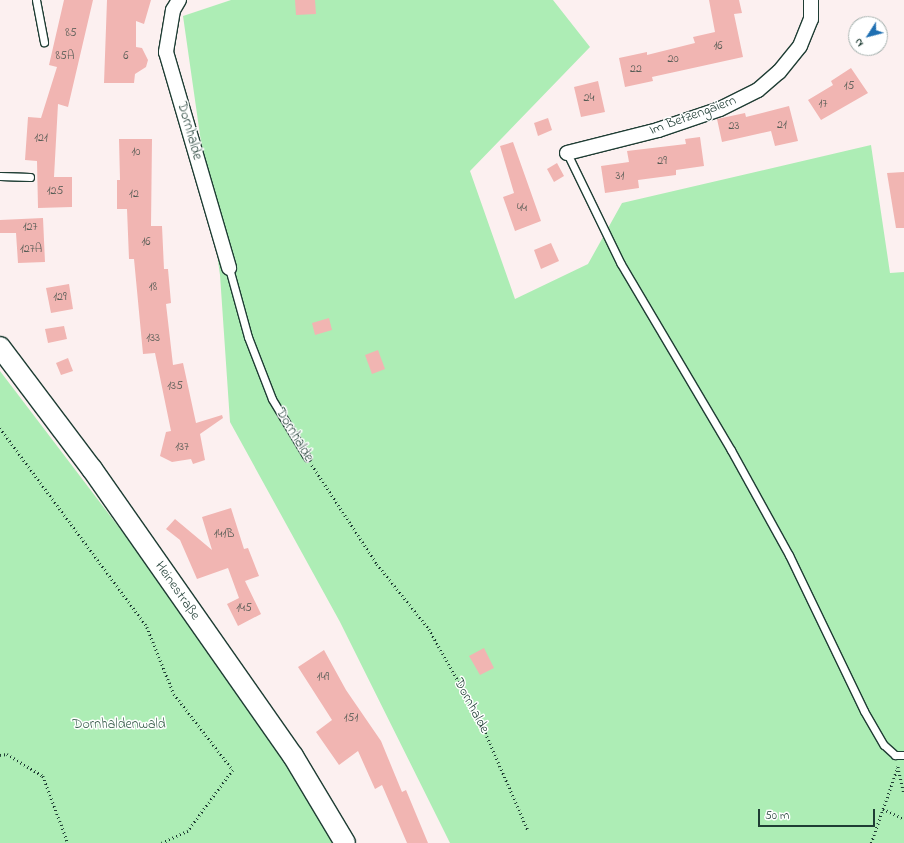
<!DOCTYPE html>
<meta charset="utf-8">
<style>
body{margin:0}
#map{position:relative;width:904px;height:843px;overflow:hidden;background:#fcf0f0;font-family:"Indie Flower",sans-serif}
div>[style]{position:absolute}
.green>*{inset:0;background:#adedb5}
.building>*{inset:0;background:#f1b5b2}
.path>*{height:2.5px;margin-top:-1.25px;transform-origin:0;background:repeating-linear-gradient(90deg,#1f3d34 0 1px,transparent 0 4px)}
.roads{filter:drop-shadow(1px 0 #1f3d34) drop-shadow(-1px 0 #1f3d34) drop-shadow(0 1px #1f3d34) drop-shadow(0 -1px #1f3d34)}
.lane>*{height:7px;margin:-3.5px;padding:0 3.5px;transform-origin:3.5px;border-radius:3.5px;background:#fff}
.street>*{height:14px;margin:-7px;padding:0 7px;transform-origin:7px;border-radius:7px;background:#fff}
.secondary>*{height:20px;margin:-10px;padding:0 10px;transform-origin:10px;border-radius:10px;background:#fff}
span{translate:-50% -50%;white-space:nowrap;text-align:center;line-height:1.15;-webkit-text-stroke:3px #fff;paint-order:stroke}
.number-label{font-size:12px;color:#545b54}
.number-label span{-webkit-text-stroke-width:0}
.street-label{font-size:14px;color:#1f3d34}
.park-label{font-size:14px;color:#3b604e}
.north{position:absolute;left:848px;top:16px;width:40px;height:40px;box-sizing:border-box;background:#fff;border:1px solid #a5b1ae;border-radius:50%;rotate:234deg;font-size:11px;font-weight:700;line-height:16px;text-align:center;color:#1f3d34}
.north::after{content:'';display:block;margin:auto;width:14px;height:18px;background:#1f6fb2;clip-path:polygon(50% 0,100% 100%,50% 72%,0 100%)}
.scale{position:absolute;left:758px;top:809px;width:117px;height:18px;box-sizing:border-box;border:2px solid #1f3d34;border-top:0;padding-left:5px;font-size:12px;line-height:14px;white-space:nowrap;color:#1f3d34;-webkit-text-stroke:3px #fff;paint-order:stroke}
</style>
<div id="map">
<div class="green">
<div style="clip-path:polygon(231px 0,553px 0,590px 47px,470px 171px,515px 299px,588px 264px,622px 203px,871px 145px,890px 273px,904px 272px,904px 843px,450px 843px,340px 622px,230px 422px,220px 275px,183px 16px)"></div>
<div style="clip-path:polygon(0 371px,293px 756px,345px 843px,0 843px)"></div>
</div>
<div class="building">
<div style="clip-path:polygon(64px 0,93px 0,68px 107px,58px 104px,54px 177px,72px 177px,72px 207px,38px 208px,37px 161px,25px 160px,28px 117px,41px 118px,57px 67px,49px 65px)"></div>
<div style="clip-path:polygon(107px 0,151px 0,144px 24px,136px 21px,136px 47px,142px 48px,148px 60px,146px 67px,135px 74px,134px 83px,104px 83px)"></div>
<div style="clip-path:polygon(295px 0,315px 0,316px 14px,296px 15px)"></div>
<div style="clip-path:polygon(709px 0,739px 0,742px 13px,734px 14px,743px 57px,652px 77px,653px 81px,625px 87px,619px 58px,647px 52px,647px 55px,695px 43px,693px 37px,715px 32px)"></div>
<div style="clip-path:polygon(851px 68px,868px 93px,821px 120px,808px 100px,833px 85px,831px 81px)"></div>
<div style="clip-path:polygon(598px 81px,605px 112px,581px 117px,574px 87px)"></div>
<div style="clip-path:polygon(789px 106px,798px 141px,775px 146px,771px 131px,722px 142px,717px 119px,745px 113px,746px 117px)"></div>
<div style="clip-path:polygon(548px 118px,552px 130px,538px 136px,534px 123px)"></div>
<div style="clip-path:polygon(700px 137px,704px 166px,676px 170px,676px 175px,638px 180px,639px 188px,605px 193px,601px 166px,629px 162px,627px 151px,686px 144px,685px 139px)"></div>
<div style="clip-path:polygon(119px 139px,152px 139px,151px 226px,162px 226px,164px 269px,168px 269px,171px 303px,166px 304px,173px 365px,183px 363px,196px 423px,222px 415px,223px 418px,200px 434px,205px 460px,193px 464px,191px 459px,172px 462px,160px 456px,166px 432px,171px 431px,155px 353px,143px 354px,134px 259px,129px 259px,127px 209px,117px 209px,117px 180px,120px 180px)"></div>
<div style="clip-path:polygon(513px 142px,541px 221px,515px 231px,503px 197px,514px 193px,500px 146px)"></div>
<div style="clip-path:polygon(557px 163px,564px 176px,554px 182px,547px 169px)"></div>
<div style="clip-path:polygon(904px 172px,904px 228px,896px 228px,887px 173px)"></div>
<div style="clip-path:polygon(43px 218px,45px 262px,18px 263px,16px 233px,0 233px,0 220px)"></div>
<div style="clip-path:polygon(551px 243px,559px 261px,541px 269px,534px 250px)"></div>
<div style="clip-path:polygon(69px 284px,73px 309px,51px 313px,46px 288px)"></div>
<div style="clip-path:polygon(329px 318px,332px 330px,315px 335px,312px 323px)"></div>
<div style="clip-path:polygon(64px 326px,67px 339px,48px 343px,45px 329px)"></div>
<div style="clip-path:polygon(378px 350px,385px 369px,372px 374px,365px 355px)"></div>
<div style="clip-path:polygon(68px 358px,73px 371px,61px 375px,56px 363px)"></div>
<div style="clip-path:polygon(231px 508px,244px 549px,248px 548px,259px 576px,245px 581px,261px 614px,238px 626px,227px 604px,239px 598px,228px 568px,197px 579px,180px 540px,166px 529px,175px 519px,212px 550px,202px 517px)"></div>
<div style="clip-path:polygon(484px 648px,494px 668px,480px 675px,469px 656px)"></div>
<div style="clip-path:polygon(324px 650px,346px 690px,381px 741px,402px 792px,406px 790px,428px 843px,407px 843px,382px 785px,375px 789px,358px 751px,339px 765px,316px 732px,332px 720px,298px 667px)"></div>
</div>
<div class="path">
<div style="left:0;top:428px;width:247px;rotate:53.5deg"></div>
<div style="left:147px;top:627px;width:72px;rotate:68.1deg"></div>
<div style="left:174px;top:694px;width:96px;rotate:52.2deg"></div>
<div style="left:233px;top:770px;width:76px;rotate:126.4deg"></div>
<div style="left:188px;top:831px;width:29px;rotate:155deg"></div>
<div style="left:312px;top:465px;width:118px;rotate:56.7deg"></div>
<div style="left:377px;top:564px;width:83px;rotate:51.3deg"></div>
<div style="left:429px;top:629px;width:102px;rotate:60.7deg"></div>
<div style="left:479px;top:718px;width:122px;rotate:66.4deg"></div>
<div style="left:0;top:755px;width:7px;rotate:-8deg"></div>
<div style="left:7px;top:754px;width:42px;rotate:31.4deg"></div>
<div style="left:43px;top:776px;width:72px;rotate:69.5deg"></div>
<div style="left:898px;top:767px;width:28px;rotate:77deg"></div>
<div style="left:883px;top:809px;width:23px;rotate:25deg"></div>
<div style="left:871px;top:843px;width:82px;rotate:-70.7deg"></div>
</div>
<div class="roads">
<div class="lane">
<div style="left:36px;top:0;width:43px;rotate:79.2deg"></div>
<div style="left:567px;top:153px;width:123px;rotate:64.1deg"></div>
<div style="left:621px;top:264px;width:216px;rotate:59.4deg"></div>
<div style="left:731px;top:450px;width:120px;rotate:61.1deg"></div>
<div style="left:789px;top:555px;width:173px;rotate:64.3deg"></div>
<div style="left:864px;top:711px;width:39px;rotate:60deg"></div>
<div style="left:884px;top:745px;width:15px;rotate:42deg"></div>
<div style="left:895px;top:755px;width:9px"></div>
<div style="left:0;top:176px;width:30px;rotate:2deg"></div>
<div style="left:229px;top:268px;width:72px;rotate:74.6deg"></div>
<div style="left:248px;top:337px;width:66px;rotate:68.8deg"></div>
<div style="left:272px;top:399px;width:68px;rotate:58.9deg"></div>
</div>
<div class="street">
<div style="left:179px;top:0;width:12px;rotate:121deg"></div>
<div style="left:173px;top:10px;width:43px;rotate:99.5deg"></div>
<div style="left:166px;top:52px;width:225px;rotate:73.7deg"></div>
<div style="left:567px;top:153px;width:94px;rotate:-14.2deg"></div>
<div style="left:658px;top:130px;width:65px;rotate:-18.7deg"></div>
<div style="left:720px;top:109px;width:42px;rotate:-26.6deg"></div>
<div style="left:758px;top:90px;width:28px;rotate:-41deg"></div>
<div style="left:779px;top:72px;width:33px;rotate:-51deg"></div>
<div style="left:800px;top:46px;width:29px;rotate:-68deg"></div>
<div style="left:811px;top:19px;width:19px;rotate:-90deg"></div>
</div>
<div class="secondary">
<div style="left:0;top:347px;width:153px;rotate:53deg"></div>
<div style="left:92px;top:469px;width:350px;rotate:55deg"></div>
<div style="left:293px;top:756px;width:101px;rotate:59.1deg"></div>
</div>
</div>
<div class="number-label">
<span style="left:71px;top:34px">85</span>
<span style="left:718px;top:47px">16</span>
<span style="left:65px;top:57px">85A</span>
<span style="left:126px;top:57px">6</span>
<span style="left:673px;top:60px">20</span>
<span style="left:636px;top:70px">22</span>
<span style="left:849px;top:87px">15</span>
<span style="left:589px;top:99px">24</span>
<span style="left:823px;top:105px">17</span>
<span style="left:782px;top:126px">21</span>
<span style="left:734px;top:127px">23</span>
<span style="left:41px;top:139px">121</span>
<span style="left:136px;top:153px">10</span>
<span style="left:662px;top:162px">29</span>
<span style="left:620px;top:177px">31</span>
<span style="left:55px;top:192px">125</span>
<span style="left:134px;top:195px">12</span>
<span style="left:522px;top:209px">44</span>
<span style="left:30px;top:228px">127</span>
<span style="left:146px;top:243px">16</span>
<span style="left:31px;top:250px">127A</span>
<span style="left:153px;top:288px">18</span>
<span style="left:60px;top:298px">129</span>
<span style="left:153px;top:339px">133</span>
<span style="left:175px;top:387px">135</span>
<span style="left:182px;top:448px">137</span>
<span style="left:224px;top:535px">141B</span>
<span style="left:244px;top:609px">145</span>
<span style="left:323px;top:678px">149</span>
<span style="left:351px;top:719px">151</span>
</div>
<div class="street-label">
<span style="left:693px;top:116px;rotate:-20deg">Im Betzengaiern</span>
<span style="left:189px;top:131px;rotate:74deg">Dornhalde</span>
<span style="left:294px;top:435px;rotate:59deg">Dornhalde</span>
<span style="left:177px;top:591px;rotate:55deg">Heinestraße</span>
<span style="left:471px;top:706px;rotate:62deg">Dornhalde</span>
</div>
<div class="park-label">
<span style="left:119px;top:725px">Dornhaldenwald</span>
</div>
<div class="north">N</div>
<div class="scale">50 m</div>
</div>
